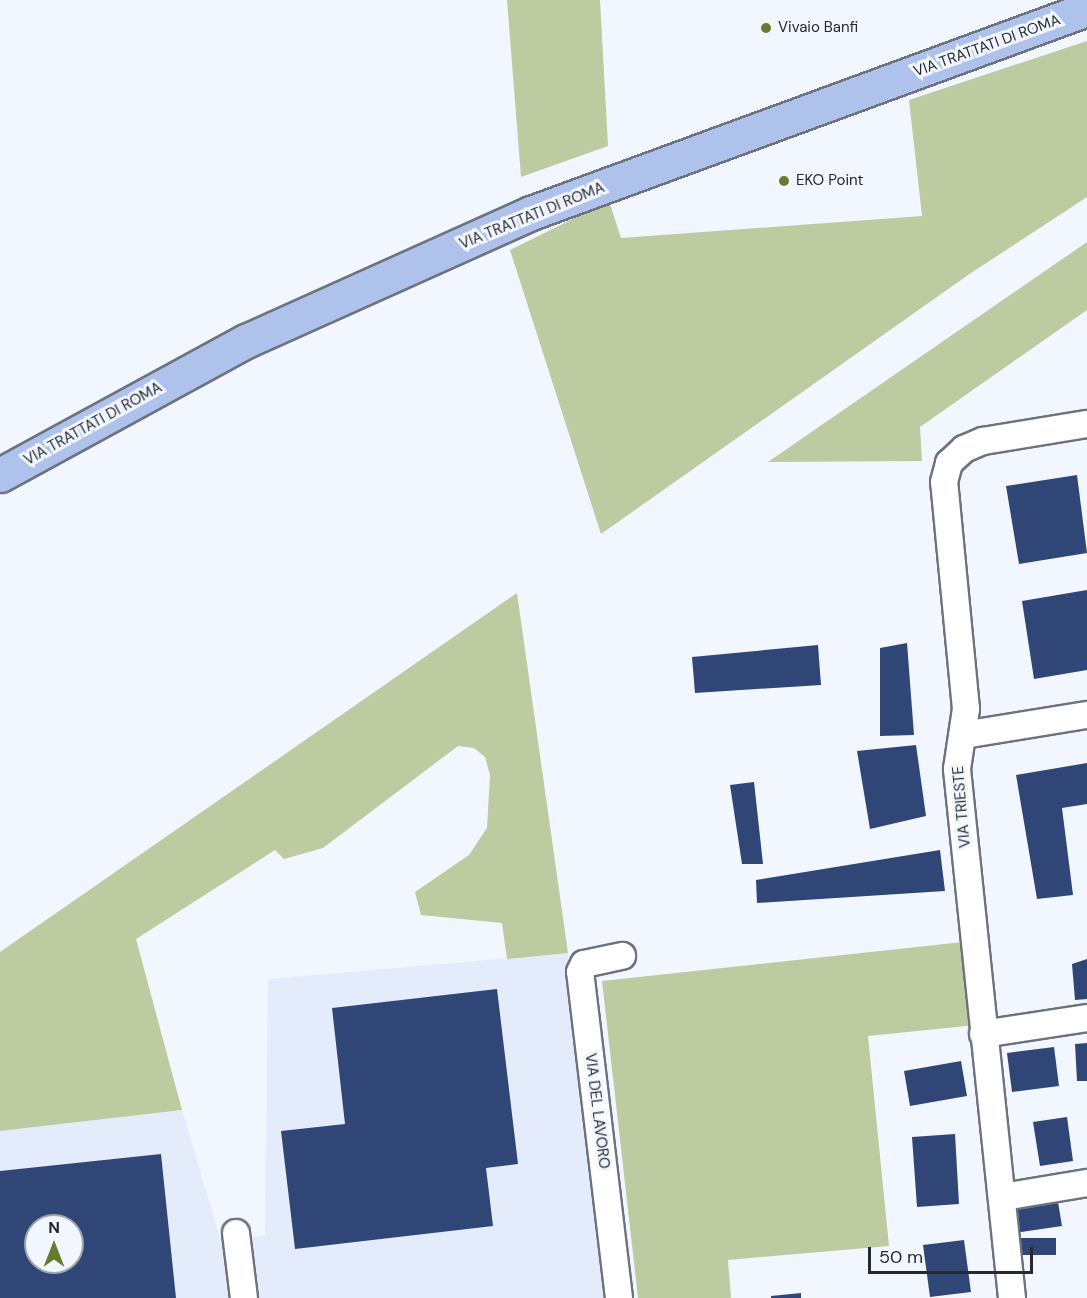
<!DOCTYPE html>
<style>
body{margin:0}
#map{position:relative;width:1087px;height:1298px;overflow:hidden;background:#f2f6ff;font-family:"DM Sans",sans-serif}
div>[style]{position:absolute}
.built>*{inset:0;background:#e4ecfc}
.green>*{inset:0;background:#bdcba0}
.building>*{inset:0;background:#304677}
.roads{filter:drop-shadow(2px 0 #6d737e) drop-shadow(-2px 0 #6d737e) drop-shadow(0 2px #6d737e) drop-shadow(0 -2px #6d737e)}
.minor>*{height:26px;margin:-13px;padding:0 13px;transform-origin:13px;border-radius:13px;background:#fff}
.major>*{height:33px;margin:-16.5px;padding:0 16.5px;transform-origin:16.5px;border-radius:16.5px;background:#aec2ec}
.dots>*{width:16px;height:16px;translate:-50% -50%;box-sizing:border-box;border:3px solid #f2f6ff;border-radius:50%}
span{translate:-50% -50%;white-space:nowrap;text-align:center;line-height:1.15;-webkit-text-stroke:6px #f2f6ff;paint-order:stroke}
.poi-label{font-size:15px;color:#26292e}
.left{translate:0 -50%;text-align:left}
.street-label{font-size:15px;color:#26292e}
.north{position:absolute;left:24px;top:1214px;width:60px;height:60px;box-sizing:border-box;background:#f2f6ff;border:2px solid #a0a4ab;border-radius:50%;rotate:0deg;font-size:16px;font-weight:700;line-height:24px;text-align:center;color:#26292e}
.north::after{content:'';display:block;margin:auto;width:21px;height:27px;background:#677b2c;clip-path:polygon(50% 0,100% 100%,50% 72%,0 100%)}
.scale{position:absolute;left:868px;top:1247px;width:165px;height:27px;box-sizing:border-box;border:3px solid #26292e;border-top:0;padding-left:8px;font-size:18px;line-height:21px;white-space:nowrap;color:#26292e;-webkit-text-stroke:4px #f2f6ff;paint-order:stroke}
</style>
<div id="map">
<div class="built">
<div style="clip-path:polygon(evenodd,568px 953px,606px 1298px,0 1298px,0 1131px,182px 1110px,221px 1241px,265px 1235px,268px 979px,568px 953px,36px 1226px,72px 1226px,72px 1262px,36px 1262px,36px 1226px)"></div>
</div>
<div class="green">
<div style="clip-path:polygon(507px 0,600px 0,608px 146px,521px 177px)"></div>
<div style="clip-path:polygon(1087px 41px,1087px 197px,968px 275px,601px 534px,510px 250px,609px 201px,621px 238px,922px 216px,909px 100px)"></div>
<div style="clip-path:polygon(1087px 242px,1087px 310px,920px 427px,922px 461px,768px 462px)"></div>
<div style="clip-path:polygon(517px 593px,568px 953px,507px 959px,502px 923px,421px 915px,415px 892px,469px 855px,487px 828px,490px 775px,485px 757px,474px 748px,458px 746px,323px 848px,284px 859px,275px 850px,136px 939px,182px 1110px,0 1131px,0 952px)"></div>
<div style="clip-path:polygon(963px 942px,976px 1025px,868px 1036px,889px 1246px,728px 1260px,731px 1298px,638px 1298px,602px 981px)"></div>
</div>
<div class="building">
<div style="clip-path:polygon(1077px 475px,1087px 553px,1019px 564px,1006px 486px)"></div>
<div style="clip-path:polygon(1087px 590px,1087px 670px,1034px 679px,1022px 601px)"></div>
<div style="clip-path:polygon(907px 643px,914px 735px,880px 736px,880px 648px)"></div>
<div style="clip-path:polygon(818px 645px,821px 685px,695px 693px,692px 657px)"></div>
<div style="clip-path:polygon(916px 745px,926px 816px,870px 829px,857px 751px)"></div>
<div style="clip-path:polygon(1087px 763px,1087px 804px,1062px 808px,1073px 895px,1037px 899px,1016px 775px)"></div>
<div style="clip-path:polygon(754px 782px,763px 864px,742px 864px,730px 785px)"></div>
<div style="clip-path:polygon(940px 850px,945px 891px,757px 903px,756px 880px)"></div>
<div style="clip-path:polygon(1087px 959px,1087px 999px,1075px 1000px,1072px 964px)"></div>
<div style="clip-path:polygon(497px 989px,518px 1164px,486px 1168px,493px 1226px,295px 1249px,281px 1131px,345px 1124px,332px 1008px)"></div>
<div style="clip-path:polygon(1087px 1043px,1087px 1081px,1077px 1081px,1075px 1044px)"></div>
<div style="clip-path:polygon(1054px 1047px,1059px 1086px,1012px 1092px,1007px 1053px)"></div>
<div style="clip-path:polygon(961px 1061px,967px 1096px,910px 1106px,904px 1071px)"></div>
<div style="clip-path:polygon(1067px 1117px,1073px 1161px,1040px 1166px,1033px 1122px)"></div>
<div style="clip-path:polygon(955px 1134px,959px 1204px,917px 1207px,912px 1137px)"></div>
<div style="clip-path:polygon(evenodd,161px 1154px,176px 1298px,0 1298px,0 1171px,161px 1154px,36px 1226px,72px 1226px,72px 1262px,36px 1262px,36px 1226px)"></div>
<div style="clip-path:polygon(1058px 1202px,1062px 1226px,1014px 1233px,1011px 1208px)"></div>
<div style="clip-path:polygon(1017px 1238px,1056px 1238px,1056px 1255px,1017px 1255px)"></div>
<div style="clip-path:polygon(964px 1240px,971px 1292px,930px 1297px,923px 1245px)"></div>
<div style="clip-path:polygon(801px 1293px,801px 1298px,771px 1298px,771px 1296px)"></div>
</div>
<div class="roads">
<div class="minor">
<div style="left:963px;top:735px;width:126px;rotate:-9.2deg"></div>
<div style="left:983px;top:1034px;width:105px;rotate:-8.7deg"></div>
<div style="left:1003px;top:1197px;width:85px;rotate:-9.5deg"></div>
<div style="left:236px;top:1233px;width:65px;rotate:83deg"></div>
<div style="left:619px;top:1298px;width:328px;rotate:-96.8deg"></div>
<div style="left:580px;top:972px;width:9px;rotate:-63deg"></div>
<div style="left:584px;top:964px;width:39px;rotate:-12deg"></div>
<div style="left:1012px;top:1298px;width:532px;rotate:-95.94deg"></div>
<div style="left:957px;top:769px;width:61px;rotate:-81.5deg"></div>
<div style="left:966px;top:709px;width:228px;rotate:-95.5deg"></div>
<div style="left:944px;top:482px;width:20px;rotate:-75deg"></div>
<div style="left:949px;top:463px;width:21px;rotate:-43deg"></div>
<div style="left:964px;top:449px;width:21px;rotate:-23deg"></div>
<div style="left:983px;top:441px;width:105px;rotate:-9.3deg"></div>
</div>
<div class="major">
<div style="left:0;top:475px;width:280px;rotate:-28.6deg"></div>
<div style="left:246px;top:341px;width:312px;rotate:-24.2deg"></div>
<div style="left:531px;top:213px;width:592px;rotate:-20.15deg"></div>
</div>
</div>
<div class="dots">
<div style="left:766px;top:28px;background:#677b2c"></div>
<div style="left:784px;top:181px;background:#677b2c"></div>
</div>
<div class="poi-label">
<span class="left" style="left:778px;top:28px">Vivaio Banfi</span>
<span class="left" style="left:796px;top:181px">EKO Point</span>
</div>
<div class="street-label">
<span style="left:987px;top:46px;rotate:-20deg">VIA TRATTATI DI ROMA</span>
<span style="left:532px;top:216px;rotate:-22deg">VIA TRATTATI DI ROMA</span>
<span style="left:93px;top:424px;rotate:-29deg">VIA TRATTATI DI ROMA</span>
<span style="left:962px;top:807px;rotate:-95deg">VIA TRIESTE</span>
<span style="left:597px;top:1111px;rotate:83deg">VIA DEL LAVORO</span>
</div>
<div class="north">N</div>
<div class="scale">50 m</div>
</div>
